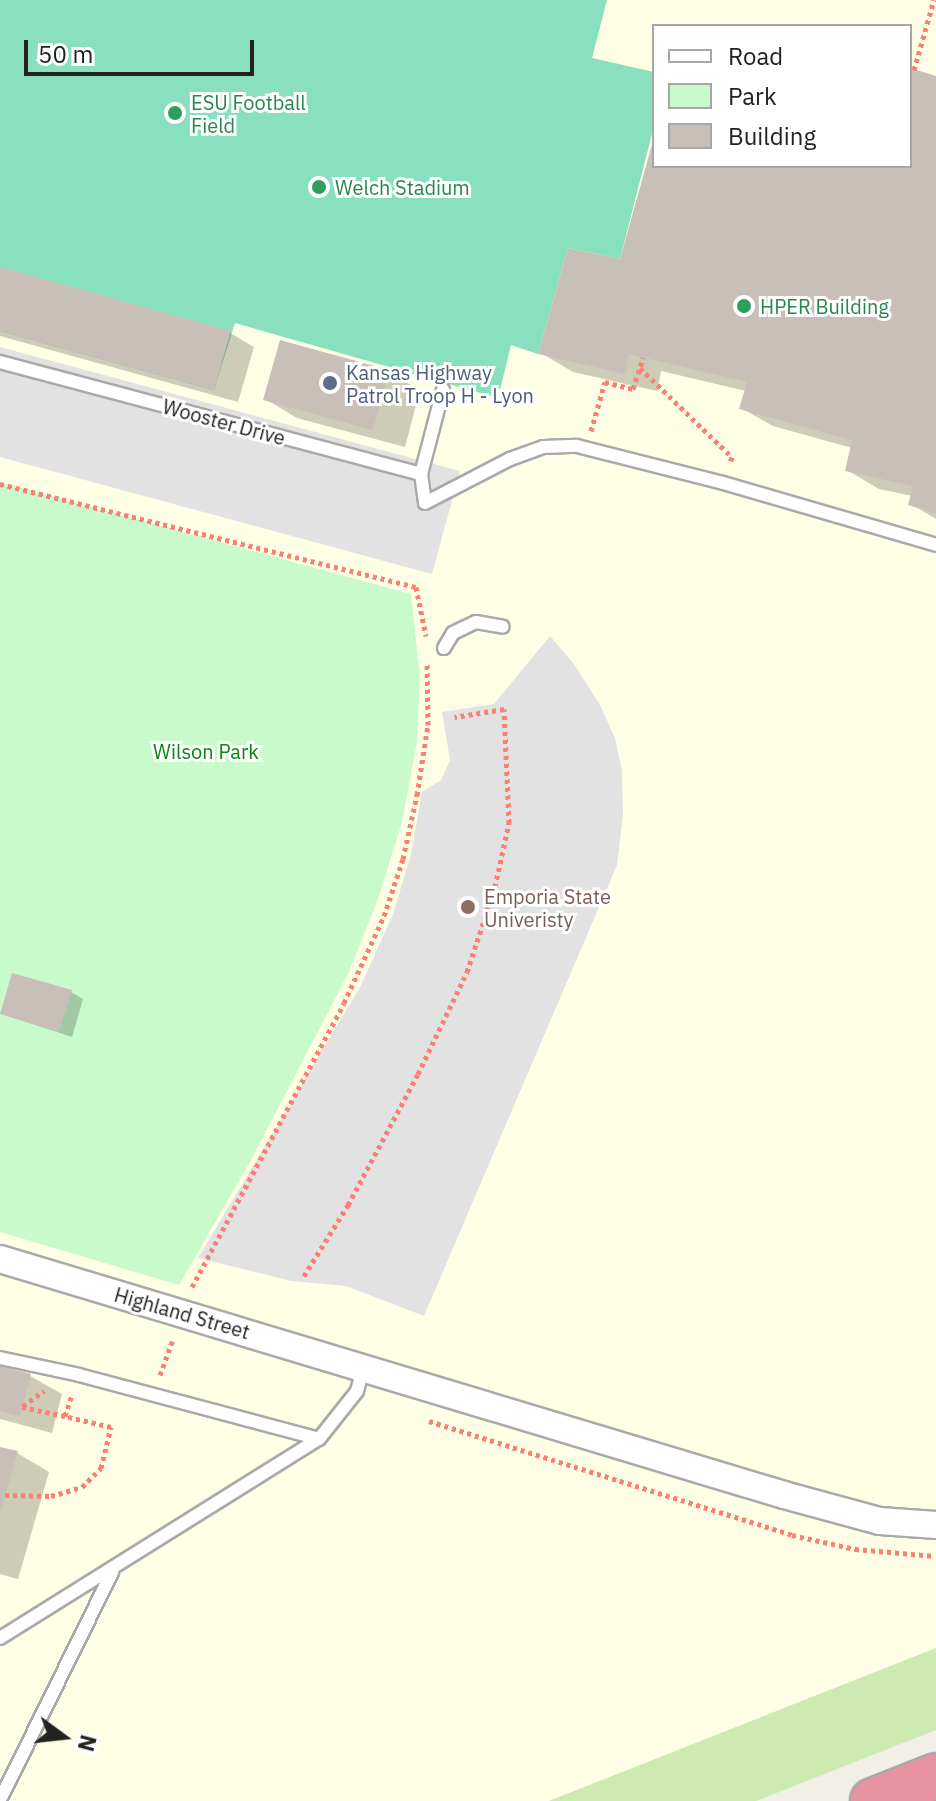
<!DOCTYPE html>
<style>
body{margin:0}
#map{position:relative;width:936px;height:1801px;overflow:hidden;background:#f2efe9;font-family:"IBM Plex Sans",sans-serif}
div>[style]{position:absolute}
.education>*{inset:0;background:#ffffe5}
.grass>*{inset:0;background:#cdebb0}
.park>*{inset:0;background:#c8facc}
.pitch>*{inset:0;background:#88e0be}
.parking>*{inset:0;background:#e2e2e2}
.shadow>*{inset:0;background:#0003}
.building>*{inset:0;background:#c7bfb8}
.path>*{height:5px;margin-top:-2.5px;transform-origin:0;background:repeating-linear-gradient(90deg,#fa8072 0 4px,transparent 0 8px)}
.roads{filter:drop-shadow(2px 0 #a9a9a9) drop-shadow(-2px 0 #a9a9a9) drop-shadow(0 2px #a9a9a9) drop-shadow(0 -2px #a9a9a9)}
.lane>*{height:12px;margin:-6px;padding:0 6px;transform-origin:6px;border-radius:6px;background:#fff}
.street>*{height:26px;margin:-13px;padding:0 13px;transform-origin:13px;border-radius:13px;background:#fff}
.highway>*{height:44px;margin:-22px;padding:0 22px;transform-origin:22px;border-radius:22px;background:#e892a2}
.dots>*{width:22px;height:22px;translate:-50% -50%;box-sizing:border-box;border:4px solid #fff;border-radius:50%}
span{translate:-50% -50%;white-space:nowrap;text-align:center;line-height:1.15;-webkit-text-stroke:6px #fff;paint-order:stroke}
.leisure-label{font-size:20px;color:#27864d}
.left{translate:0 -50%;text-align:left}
.service-label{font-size:20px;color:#4e5e75}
.street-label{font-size:20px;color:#222}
.park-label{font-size:20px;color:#0c8416}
.education-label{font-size:20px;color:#785e54}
.legend{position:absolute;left:652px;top:24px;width:260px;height:144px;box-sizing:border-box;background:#fff;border:2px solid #a7a7a7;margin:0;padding:10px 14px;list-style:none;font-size:24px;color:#222}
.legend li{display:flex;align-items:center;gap:16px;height:40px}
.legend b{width:40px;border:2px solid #a7a7a7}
.north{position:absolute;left:24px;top:1697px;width:80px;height:80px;-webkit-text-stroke:6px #fff;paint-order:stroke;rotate:105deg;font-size:22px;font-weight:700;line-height:32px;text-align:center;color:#222}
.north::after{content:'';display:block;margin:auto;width:28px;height:36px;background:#222;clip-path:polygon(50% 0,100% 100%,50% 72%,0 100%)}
.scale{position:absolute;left:24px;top:40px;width:230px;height:36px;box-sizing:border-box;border:4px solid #222;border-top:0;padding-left:10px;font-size:24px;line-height:28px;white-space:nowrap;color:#222;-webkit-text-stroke:6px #fff;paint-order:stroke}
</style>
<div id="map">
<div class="education">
<div style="clip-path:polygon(evenodd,0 0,936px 0,936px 1648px,549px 1801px,0 1801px,0 0,654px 26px,910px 26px,910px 166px,654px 166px,654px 26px)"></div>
</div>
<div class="grass">
<div style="clip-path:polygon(936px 1648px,936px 1730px,756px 1801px,549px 1801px)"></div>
</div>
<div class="park">
<div style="clip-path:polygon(0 482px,411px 594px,420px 678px,417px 742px,402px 822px,378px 899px,349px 972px,251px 1160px,179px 1285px,0 1232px)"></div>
</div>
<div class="pitch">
<div style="clip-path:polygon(0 0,607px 0,592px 58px,654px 72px,654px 126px,620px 259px,568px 248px,538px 354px,511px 345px,498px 398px,235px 323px,214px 390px,0 331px)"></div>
</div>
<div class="parking">
<div style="clip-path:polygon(0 347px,460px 471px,432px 574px,0 457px)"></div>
<div style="clip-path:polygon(550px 636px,574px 664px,600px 705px,615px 738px,622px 771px,623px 814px,617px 865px,424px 1316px,346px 1286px,291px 1281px,198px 1258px,360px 987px,393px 914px,411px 854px,422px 792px,441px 780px,450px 760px,442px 712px,494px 704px)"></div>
</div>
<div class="shadow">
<div style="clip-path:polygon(910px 71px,936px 78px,936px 519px,911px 504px,913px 496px,879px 489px,847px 470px,852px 448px,773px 426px,741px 408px,746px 391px,661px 371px,657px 391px,573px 372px,541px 353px,621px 261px,654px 145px,654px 166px,910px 166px)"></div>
<div style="clip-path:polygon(0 269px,230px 333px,254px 347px,238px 402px,0 336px)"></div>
<div style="clip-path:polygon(388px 372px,420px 390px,405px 447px,297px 418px,265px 399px)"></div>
<div style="clip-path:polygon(71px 992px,83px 999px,72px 1037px,2px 1014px)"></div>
<div style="clip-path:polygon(0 1368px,30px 1376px,62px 1394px,52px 1433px,0 1419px)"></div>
<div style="clip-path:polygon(0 1449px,17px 1453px,49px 1472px,18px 1579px,0 1574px)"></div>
</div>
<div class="building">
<div style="clip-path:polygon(910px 68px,936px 76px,936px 514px,908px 505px,913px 486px,845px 471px,852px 440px,739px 409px,747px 382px,629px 354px,625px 374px,538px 354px,568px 248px,620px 259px,653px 141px,654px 166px,910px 166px)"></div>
<div style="clip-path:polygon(0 267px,231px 331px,214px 390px,0 331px)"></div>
<div style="clip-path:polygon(280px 340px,389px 370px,373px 430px,263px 400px)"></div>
<div style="clip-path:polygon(12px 973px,72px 990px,59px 1032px,0 1014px)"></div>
<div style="clip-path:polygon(0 1366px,31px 1374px,20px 1416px,0 1411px)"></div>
<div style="clip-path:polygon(0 1447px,18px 1451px,1px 1510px,0 1510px)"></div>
</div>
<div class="path">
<div style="left:914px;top:70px;width:73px;rotate:-74.1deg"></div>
<div style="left:640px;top:368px;width:128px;rotate:44.1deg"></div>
<div style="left:732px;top:457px;width:6px;rotate:108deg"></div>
<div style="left:591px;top:431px;width:51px;rotate:-74.1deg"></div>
<div style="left:605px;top:382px;width:29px;rotate:14deg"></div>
<div style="left:633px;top:389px;width:33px;rotate:-72deg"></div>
<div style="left:0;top:484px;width:429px;rotate:13.9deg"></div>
<div style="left:416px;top:587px;width:50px;rotate:78.5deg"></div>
<div style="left:304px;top:1276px;width:84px;rotate:-58.2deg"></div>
<div style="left:348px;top:1205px;width:149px;rotate:-61.9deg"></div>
<div style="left:418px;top:1074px;width:113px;rotate:-64.3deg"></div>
<div style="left:467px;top:972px;width:89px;rotate:-71.8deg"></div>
<div style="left:495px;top:887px;width:66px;rotate:-77.7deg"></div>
<div style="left:509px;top:823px;width:114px;rotate:-92.5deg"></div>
<div style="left:504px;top:709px;width:50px;rotate:170.7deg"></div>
<div style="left:192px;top:1287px;width:322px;rotate:-61.8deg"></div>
<div style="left:344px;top:1003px;width:96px;rotate:-65.3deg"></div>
<div style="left:384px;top:916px;width:60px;rotate:-71.6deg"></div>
<div style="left:403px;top:859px;width:66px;rotate:-77.7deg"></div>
<div style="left:417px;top:795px;width:71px;rotate:-81.1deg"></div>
<div style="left:428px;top:725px;width:63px;rotate:-90.9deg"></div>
<div style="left:160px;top:1375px;width:37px;rotate:-70deg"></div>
<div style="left:23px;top:1406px;width:26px;rotate:-36deg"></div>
<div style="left:22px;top:1407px;width:44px;rotate:11.8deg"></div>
<div style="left:65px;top:1416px;width:22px;rotate:-72deg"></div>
<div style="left:429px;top:1421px;width:380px;rotate:17.4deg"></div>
<div style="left:792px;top:1535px;width:65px;rotate:12.5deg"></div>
<div style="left:855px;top:1549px;width:80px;rotate:5deg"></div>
<div style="left:5px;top:1495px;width:46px;rotate:1.2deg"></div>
<div style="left:51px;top:1496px;width:32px;rotate:-16deg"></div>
<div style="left:82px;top:1487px;width:27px;rotate:-45deg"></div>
<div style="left:101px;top:1468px;width:42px;rotate:-76.3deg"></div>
<div style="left:111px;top:1427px;width:47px;rotate:-166.6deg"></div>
</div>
<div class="roads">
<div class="lane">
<div style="left:0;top:362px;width:436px;rotate:14.9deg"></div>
<div style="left:421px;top:474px;width:29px;rotate:82deg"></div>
<div style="left:425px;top:503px;width:96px;rotate:-27.4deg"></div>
<div style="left:510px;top:459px;width:35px;rotate:-20deg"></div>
<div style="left:543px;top:447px;width:34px;rotate:-2deg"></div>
<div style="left:577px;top:446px;width:151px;rotate:14.2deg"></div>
<div style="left:723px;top:483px;width:222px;rotate:16.2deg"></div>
<div style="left:421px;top:474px;width:87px;rotate:-75.3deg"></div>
<div style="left:444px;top:648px;width:17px;rotate:-59deg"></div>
<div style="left:453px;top:633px;width:25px;rotate:-26deg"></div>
<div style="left:476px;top:622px;width:27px;rotate:10deg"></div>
<div style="left:0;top:1358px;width:81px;rotate:12.1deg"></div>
<div style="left:79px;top:1375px;width:248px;rotate:14.9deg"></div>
<div style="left:0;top:1638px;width:376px;rotate:-32deg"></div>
<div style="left:319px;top:1439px;width:61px;rotate:-51.6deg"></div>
<div style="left:357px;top:1391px;width:24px;rotate:-75deg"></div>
<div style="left:0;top:1800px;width:254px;rotate:-63.8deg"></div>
</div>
<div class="street">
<div style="left:0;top:1259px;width:819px;rotate:16.75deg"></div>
<div style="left:784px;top:1495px;width:99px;rotate:15.2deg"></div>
<div style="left:880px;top:1521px;width:56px;rotate:4.1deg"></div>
</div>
<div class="highway">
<div style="left:873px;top:1801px;width:68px;rotate:-21.6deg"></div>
</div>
</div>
<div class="dots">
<div style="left:175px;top:113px;background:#2e9e5b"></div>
<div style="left:319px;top:187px;background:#2e9e5b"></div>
<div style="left:744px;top:306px;background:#2e9e5b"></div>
<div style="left:330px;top:383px;background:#5c6f8a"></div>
<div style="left:468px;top:907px;background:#8d6e63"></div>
</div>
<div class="leisure-label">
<span class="left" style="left:191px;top:114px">ESU Football<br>Field</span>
<span class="left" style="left:335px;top:187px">Welch Stadium</span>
<span class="left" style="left:760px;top:306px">HPER Building</span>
</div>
<div class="service-label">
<span class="left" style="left:346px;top:384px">Kansas Highway<br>Patrol Troop H - Lyon</span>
</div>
<div class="street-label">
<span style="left:224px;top:422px;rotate:15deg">Wooster Drive</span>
<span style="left:182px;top:1313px;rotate:16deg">Highland Street</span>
</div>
<div class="park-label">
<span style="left:206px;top:751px">Wilson Park</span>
</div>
<div class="education-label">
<span class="left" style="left:484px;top:908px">Emporia State<br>Univeristy</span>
</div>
<ul class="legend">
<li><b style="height:10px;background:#fff"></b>Road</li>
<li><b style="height:22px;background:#c8facc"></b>Park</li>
<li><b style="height:22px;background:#c7bfb8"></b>Building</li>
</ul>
<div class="north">N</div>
<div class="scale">50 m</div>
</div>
